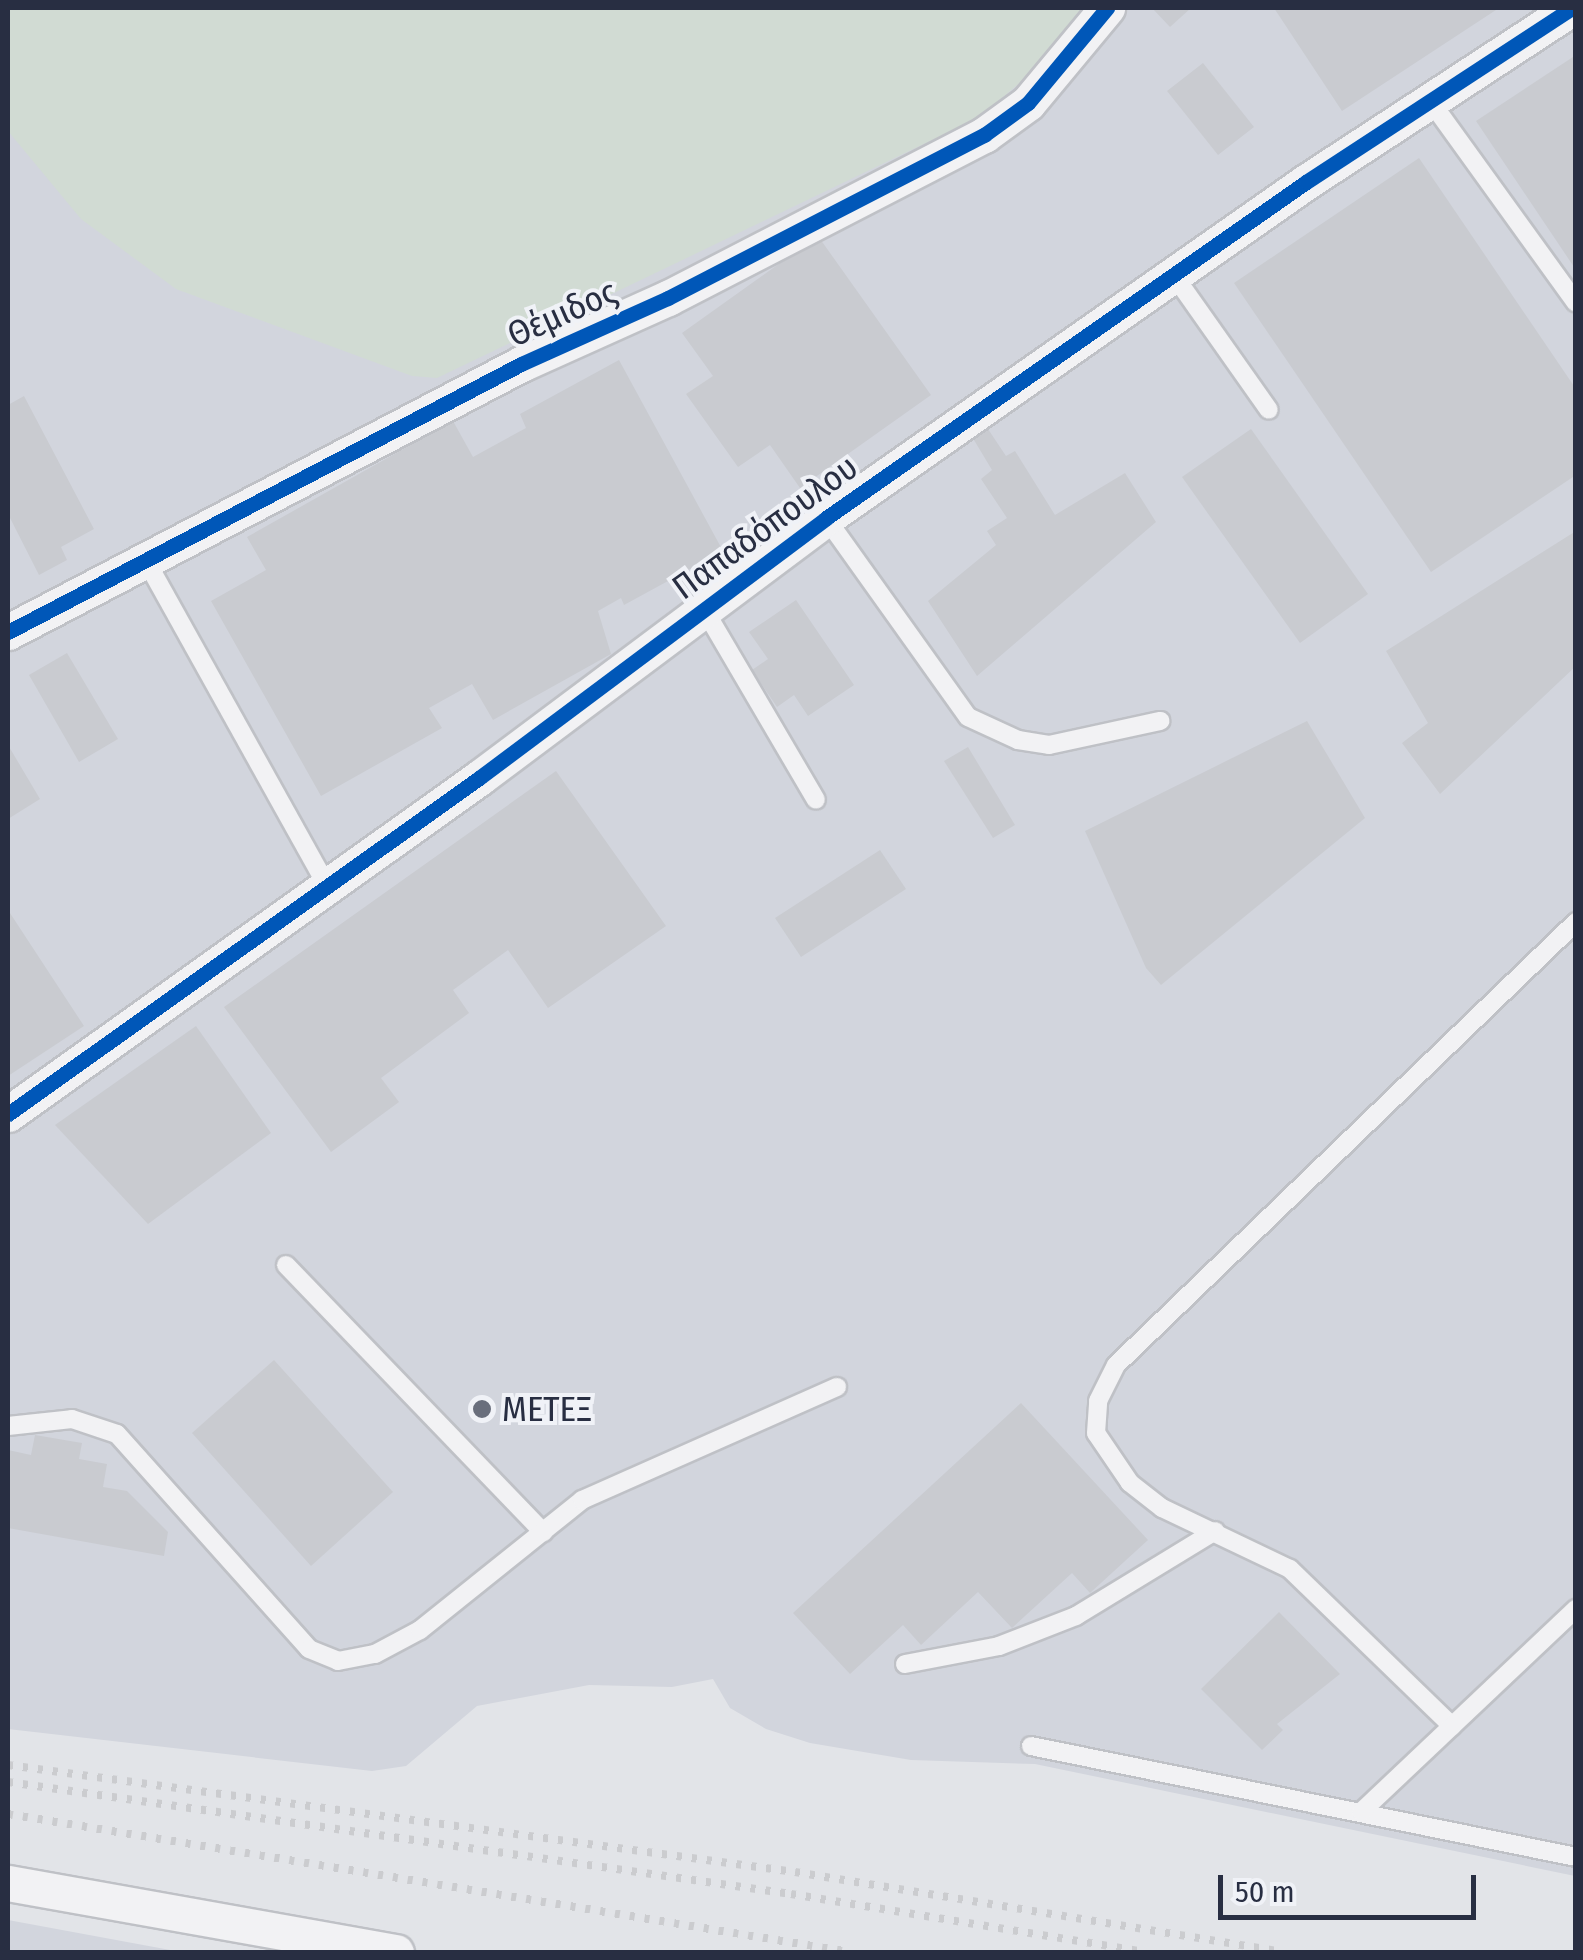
<!DOCTYPE html>
<meta charset="utf-8">
<style>
body{margin:0}
#map{position:relative;width:1583px;height:1960px;overflow:hidden;background:#e2e4e8;font-family:"Fira Sans Condensed",sans-serif}
div>[style]{position:absolute}
.built>*{inset:0;background:#d2d5dd}
.green>*{inset:0;background:#d1dbd3}
.building>*{inset:0;background:#c9cbd0}
.roads{filter:drop-shadow(2px 0 #bfc1c6) drop-shadow(-2px 0 #bfc1c6) drop-shadow(0 2px #bfc1c6) drop-shadow(0 -2px #bfc1c6)}
.lane>*{height:18px;margin:-9px;padding:0 9px;transform-origin:9px;border-radius:9px;background:#f2f2f4}
.street>*{height:35px;margin:-17.5px;padding:0 17.5px;transform-origin:17.5px;border-radius:17.5px;background:#f2f2f4}
.rail>*{height:8px;margin-top:-4px;transform-origin:0;background:repeating-linear-gradient(90deg,#cbcccf 0 5px,transparent 0 15px)}
.cycleway>*{height:15px;margin:-7.5px;padding:0 7.5px;transform-origin:7.5px;border-radius:7.5px;background:#0057b8}
.dots>*{width:28px;height:28px;translate:-50% -50%;box-sizing:border-box;border:5px solid #f0f2f7;border-radius:50%}
span{translate:-50% -50%;white-space:nowrap;text-align:center;line-height:1.15;-webkit-text-stroke:8px #f0f2f7;paint-order:stroke}
.street-label{font-size:35px;color:#282e42}
.poi-label{font-size:35px;color:#282e42}
.left{translate:0 -50%;text-align:left}
.frame{position:absolute;inset:0;border:10px solid #282e42;pointer-events:none}
.scale{position:absolute;left:1218px;top:1875px;width:258px;height:45px;box-sizing:border-box;border:5px solid #282e42;border-top:0;padding-left:12px;font-size:30px;line-height:35px;white-space:nowrap;color:#282e42;-webkit-text-stroke:8px #f0f2f7;paint-order:stroke}
</style>
<div id="map">
<div class="built">
<div style="clip-path:polygon(8px 8px,1575px 8px,1575px 1876px,1035px 1764px,911px 1760px,810px 1743px,766px 1729px,730px 1708px,713px 1679px,672px 1687px,589px 1685px,477px 1706px,406px 1766px,372px 1771px,8px 1729px)"></div>
<div style="clip-path:polygon(8px 1920px,181px 1952px,8px 1952px)"></div>
</div>
<div class="green">
<div style="clip-path:polygon(8px 8px,1087px 8px,1038px 67px,980px 117px,437px 378px,412px 376px,176px 289px,81px 219px,8px 131px)"></div>
</div>
<div class="building">
<div style="clip-path:polygon(1152px 8px,1191px 8px,1170px 27px)"></div>
<div style="clip-path:polygon(1274px 8px,1499px 8px,1342px 111px)"></div>
<div style="clip-path:polygon(1576px 55px,1576px 270px,1476px 121px)"></div>
<div style="clip-path:polygon(1203px 63px,1254px 127px,1218px 155px,1167px 91px)"></div>
<div style="clip-path:polygon(1419px 158px,1576px 389px,1576px 475px,1431px 572px,1234px 283px)"></div>
<div style="clip-path:polygon(818px 236px,931px 395px,800px 488px,770px 445px,738px 467px,686px 394px,713px 376px,682px 333px)"></div>
<div style="clip-path:polygon(619px 360px,723px 551px,624px 605px,621px 598px,598px 611px,611px 654px,493px 720px,472px 684px,429px 708px,442px 728px,321px 796px,211px 601px,266px 570px,247px 537px,453px 421px,473px 457px,526px 428px,520px 414px)"></div>
<div style="clip-path:polygon(24px 396px,94px 529px,61px 547px,67px 560px,39px 575px,8px 514px,8px 405px)"></div>
<div style="clip-path:polygon(986px 426px,1006px 456px,1015px 451px,1055px 515px,1125px 473px,1156px 522px,977px 676px,928px 601px,996px 545px,987px 531px,1007px 518px,981px 479px,992px 470px,971px 435px)"></div>
<div style="clip-path:polygon(1251px 429px,1368px 594px,1300px 643px,1182px 477px)"></div>
<div style="clip-path:polygon(1576px 531px,1576px 666px,1440px 794px,1402px 743px,1428px 723px,1386px 651px)"></div>
<div style="clip-path:polygon(796px 600px,854px 685px,808px 716px,794px 695px,777px 707px,752px 670px,768px 659px,749px 632px)"></div>
<div style="clip-path:polygon(67px 653px,118px 739px,79px 762px,29px 675px)"></div>
<div style="clip-path:polygon(1307px 721px,1365px 818px,1161px 985px,1146px 968px,1085px 831px)"></div>
<div style="clip-path:polygon(8px 745px,40px 799px,8px 819px)"></div>
<div style="clip-path:polygon(968px 747px,1015px 825px,993px 838px,944px 761px)"></div>
<div style="clip-path:polygon(556px 771px,666px 926px,548px 1008px,508px 950px,453px 990px,469px 1013px,381px 1078px,399px 1102px,331px 1152px,224px 1007px)"></div>
<div style="clip-path:polygon(880px 850px,906px 889px,801px 957px,775px 918px)"></div>
<div style="clip-path:polygon(8px 910px,84px 1026px,8px 1076px)"></div>
<div style="clip-path:polygon(196px 1026px,271px 1133px,148px 1224px,55px 1125px)"></div>
<div style="clip-path:polygon(274px 1360px,393px 1492px,311px 1566px,192px 1433px)"></div>
<div style="clip-path:polygon(1021px 1403px,1148px 1540px,1090px 1593px,1072px 1573px,1012px 1628px,978px 1592px,921px 1645px,903px 1625px,850px 1674px,793px 1613px)"></div>
<div style="clip-path:polygon(35px 1435px,82px 1443px,79px 1459px,107px 1464px,103px 1487px,127px 1491px,168px 1532px,164px 1556px,8px 1528px,8px 1450px,31px 1455px)"></div>
<div style="clip-path:polygon(1279px 1612px,1340px 1674px,1277px 1724px,1283px 1730px,1262px 1750px,1201px 1689px)"></div>
</div>
<div class="roads">
<div class="lane">
<div style="left:1429px;top:99px;width:251px;rotate:54.2deg"></div>
<div style="left:1173px;top:274px;width:166px;rotate:54.8deg"></div>
<div style="left:826px;top:518px;width:244px;rotate:54.5deg"></div>
<div style="left:968px;top:717px;width:55px;rotate:24.7deg"></div>
<div style="left:1018px;top:740px;width:31px;rotate:9deg"></div>
<div style="left:1049px;top:745px;width:114px;rotate:-12.2deg"></div>
<div style="left:144px;top:557px;width:378px;rotate:60.9deg"></div>
<div style="left:704px;top:609px;width:221px;rotate:59.6deg"></div>
<div style="left:286px;top:1265px;width:371px;rotate:46.1deg"></div>
<div style="left:8px;top:1426px;width:64px;rotate:-6.2deg"></div>
<div style="left:72px;top:1419px;width:47px;rotate:18.4deg"></div>
<div style="left:117px;top:1434px;width:288px;rotate:48.2deg"></div>
<div style="left:309px;top:1649px;width:31px;rotate:22deg"></div>
<div style="left:338px;top:1661px;width:38px;rotate:-11deg"></div>
<div style="left:375px;top:1654px;width:51px;rotate:-28.1deg"></div>
<div style="left:420px;top:1630px;width:208px;rotate:-38.7deg"></div>
<div style="left:582px;top:1500px;width:279px;rotate:-23.9deg"></div>
<div style="left:905px;top:1664px;width:96px;rotate:-10.8deg"></div>
<div style="left:999px;top:1646px;width:83px;rotate:-21.3deg"></div>
<div style="left:1076px;top:1616px;width:163px;rotate:-31.4deg"></div>
<div style="left:1452px;top:1726px;width:226px;rotate:-135.9deg"></div>
<div style="left:1290px;top:1569px;width:142px;rotate:-154.5deg"></div>
<div style="left:1162px;top:1508px;width:41px;rotate:-142deg"></div>
<div style="left:1130px;top:1483px;width:60px;rotate:-124.2deg"></div>
<div style="left:1096px;top:1433px;width:32px;rotate:-86deg"></div>
<div style="left:1098px;top:1401px;width:40px;rotate:-63.4deg"></div>
<div style="left:1116px;top:1365px;width:639px;rotate:-43.92deg"></div>
<div style="left:1031px;top:1746px;width:556px;rotate:11.51deg"></div>
<div style="left:1361px;top:1812px;width:296px;rotate:-43.4deg"></div>
</div>
<div class="street">
<div style="left:8px;top:632px;width:579px;rotate:-27.58deg"></div>
<div style="left:521px;top:364px;width:161px;rotate:-24.2deg"></div>
<div style="left:668px;top:298px;width:356px;rotate:-27.3deg"></div>
<div style="left:984px;top:135px;width:54px;rotate:-36deg"></div>
<div style="left:1028px;top:103px;width:124px;rotate:-50.3deg"></div>
<div style="left:8px;top:1114px;width:579px;rotate:-35.5deg"></div>
<div style="left:479px;top:778px;width:434px;rotate:-36.8deg"></div>
<div style="left:826px;top:518px;width:586px;rotate:-34.99deg"></div>
<div style="left:1306px;top:182px;width:318px;rotate:-33.2deg"></div>
<div style="left:8px;top:1883px;width:394px;rotate:10.1deg"></div>
</div>
</div>
<div class="rail">
<div style="left:8px;top:1765px;width:794px;rotate:7.74deg"></div>
<div style="left:795px;top:1872px;width:493px;rotate:9.3deg"></div>
<div style="left:8px;top:1782px;width:791px;rotate:8.14deg"></div>
<div style="left:791px;top:1894px;width:360px;rotate:9.3deg"></div>
<div style="left:8px;top:1814px;width:853px;rotate:9.31deg"></div>
</div>
<div class="cycleway">
<div style="left:8px;top:632px;width:579px;rotate:-27.58deg"></div>
<div style="left:521px;top:364px;width:161px;rotate:-24.2deg"></div>
<div style="left:668px;top:298px;width:356px;rotate:-27.3deg"></div>
<div style="left:984px;top:135px;width:54px;rotate:-36deg"></div>
<div style="left:1028px;top:103px;width:124px;rotate:-50.3deg"></div>
<div style="left:8px;top:1114px;width:579px;rotate:-35.5deg"></div>
<div style="left:479px;top:778px;width:434px;rotate:-36.8deg"></div>
<div style="left:826px;top:518px;width:586px;rotate:-34.99deg"></div>
<div style="left:1306px;top:182px;width:318px;rotate:-33.2deg"></div>
</div>
<div class="dots">
<div style="left:482px;top:1409px;background:#696e7c"></div>
</div>
<div class="street-label">
<span style="left:562px;top:313px;rotate:-24deg">Θέμιδος</span>
<span style="left:765px;top:527px;rotate:-36deg">Παπαδόπουλου</span>
</div>
<div class="poi-label">
<span class="left" style="left:502px;top:1409px">ΜΕΤΕΞ</span>
</div>
<div class="frame"></div>
<div class="scale">50 m</div>
</div>
